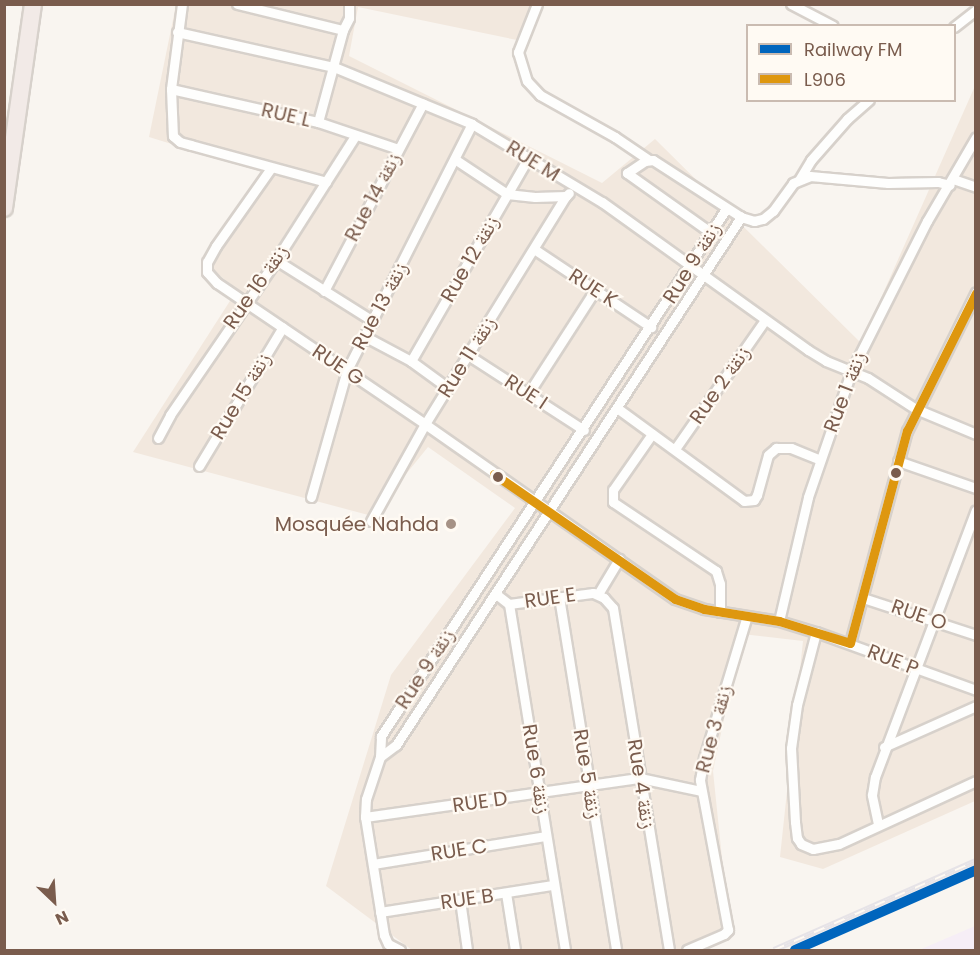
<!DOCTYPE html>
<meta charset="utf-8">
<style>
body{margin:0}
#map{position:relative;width:980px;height:955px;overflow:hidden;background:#f9f5f0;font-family:Poppins,"Noto Naskh Arabic",sans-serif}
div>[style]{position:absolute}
.residential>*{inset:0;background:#f2e8de}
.education>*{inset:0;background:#f6eef6}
.roads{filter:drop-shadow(2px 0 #d7d1cb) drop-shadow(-2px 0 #d7d1cb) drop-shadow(0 2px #d7d1cb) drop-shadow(0 -2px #d7d1cb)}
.minor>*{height:9px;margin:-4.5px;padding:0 4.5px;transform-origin:4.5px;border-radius:4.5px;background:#fefefd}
.motorway>*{height:16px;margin:-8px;padding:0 8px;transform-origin:8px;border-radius:8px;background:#f2eae7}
.rail>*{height:6px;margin-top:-3px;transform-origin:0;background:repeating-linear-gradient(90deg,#fffaf3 0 11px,#e6e3e7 0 22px);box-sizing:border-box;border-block:2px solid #e6e3e7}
.bus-1>*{height:9px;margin:-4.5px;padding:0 4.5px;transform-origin:4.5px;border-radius:4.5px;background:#de970f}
.rail-1>*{height:10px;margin:-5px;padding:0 5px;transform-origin:5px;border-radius:5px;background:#0065bd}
.dots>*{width:16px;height:16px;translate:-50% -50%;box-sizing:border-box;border:3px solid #fffaf3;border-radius:50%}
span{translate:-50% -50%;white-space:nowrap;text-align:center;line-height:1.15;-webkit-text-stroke:4.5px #fffaf3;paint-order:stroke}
.street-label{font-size:20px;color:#7a5c4d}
.poi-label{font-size:20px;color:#7a5c4d}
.right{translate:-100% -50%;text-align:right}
.frame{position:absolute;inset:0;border:6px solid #7a5c4d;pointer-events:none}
.legend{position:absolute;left:746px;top:24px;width:210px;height:78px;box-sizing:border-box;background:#fffaf3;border:2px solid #cabbb1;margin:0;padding:8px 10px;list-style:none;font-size:18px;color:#7a5c4d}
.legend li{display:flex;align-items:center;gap:12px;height:30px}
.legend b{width:30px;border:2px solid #cabbb1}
.north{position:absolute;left:24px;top:871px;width:60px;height:60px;-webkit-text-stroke:4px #fffaf3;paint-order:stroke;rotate:155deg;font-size:16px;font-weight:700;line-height:24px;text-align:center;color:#7a5c4d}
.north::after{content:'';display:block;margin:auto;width:21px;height:27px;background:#7a5c4d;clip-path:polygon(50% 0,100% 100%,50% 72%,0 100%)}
</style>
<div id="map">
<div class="residential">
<div style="clip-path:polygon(176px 5px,533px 5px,517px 40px,358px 7px,349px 56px,602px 183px,655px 139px,861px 343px,975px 86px,975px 801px,823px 869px,780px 857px,803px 641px,742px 634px,713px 771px,730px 936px,698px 950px,412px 950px,326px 886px,391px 675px,515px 508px,428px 447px,372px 516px,133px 452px,237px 290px,201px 260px,265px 173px,149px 137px)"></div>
</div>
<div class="education">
<div style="clip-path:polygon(975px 926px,975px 950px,919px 950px)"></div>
</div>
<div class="roads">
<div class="minor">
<div style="left:182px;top:4px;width:86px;rotate:97.4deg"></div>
<div style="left:171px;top:89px;width:47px;rotate:87.6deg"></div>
<div style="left:173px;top:136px;width:9px;rotate:41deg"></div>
<div style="left:180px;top:142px;width:11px;rotate:15deg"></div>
<div style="left:191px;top:145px;width:140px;rotate:15.3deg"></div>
<div style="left:237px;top:4px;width:109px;rotate:13.8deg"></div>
<div style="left:537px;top:4px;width:52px;rotate:111.6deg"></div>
<div style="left:518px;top:52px;width:30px;rotate:73deg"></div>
<div style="left:527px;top:81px;width:19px;rotate:47deg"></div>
<div style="left:540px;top:95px;width:86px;rotate:29.2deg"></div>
<div style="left:615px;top:137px;width:41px;rotate:34.1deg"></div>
<div style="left:791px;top:4px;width:47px;rotate:27.6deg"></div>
<div style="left:954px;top:27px;width:28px;rotate:-38deg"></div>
<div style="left:177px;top:32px;width:161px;rotate:12.6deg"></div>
<div style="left:334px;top:67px;width:149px;rotate:22.4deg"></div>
<div style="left:472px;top:124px;width:152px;rotate:31deg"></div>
<div style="left:602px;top:202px;width:254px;rotate:35.7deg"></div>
<div style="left:808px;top:350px;width:21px;rotate:31deg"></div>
<div style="left:826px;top:361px;width:45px;rotate:22deg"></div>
<div style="left:868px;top:378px;width:57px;rotate:32.9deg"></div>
<div style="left:916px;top:409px;width:65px;rotate:22.6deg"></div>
<div style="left:171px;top:89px;width:151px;rotate:12.7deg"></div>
<div style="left:318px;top:122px;width:84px;rotate:18.6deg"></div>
<div style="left:318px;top:122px;width:95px;rotate:-74.8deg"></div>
<div style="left:343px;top:30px;width:13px;rotate:-63deg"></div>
<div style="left:349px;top:18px;width:14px;rotate:-90deg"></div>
<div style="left:456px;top:160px;width:61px;rotate:33.7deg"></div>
<div style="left:507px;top:194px;width:28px;rotate:6deg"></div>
<div style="left:535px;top:197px;width:31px;rotate:-2deg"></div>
<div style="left:566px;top:196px;width:4px;rotate:-45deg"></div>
<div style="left:271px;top:168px;width:95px;rotate:125.2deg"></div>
<div style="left:216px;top:246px;width:18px;rotate:119deg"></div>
<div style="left:207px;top:262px;width:10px;rotate:90deg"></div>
<div style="left:207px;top:272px;width:15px;rotate:48deg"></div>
<div style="left:217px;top:283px;width:251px;rotate:34.1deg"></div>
<div style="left:425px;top:424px;width:305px;rotate:35deg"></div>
<div style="left:675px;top:599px;width:31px;rotate:19deg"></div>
<div style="left:704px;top:609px;width:76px;rotate:9.1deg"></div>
<div style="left:779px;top:621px;width:39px;rotate:17deg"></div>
<div style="left:816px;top:632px;width:170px;rotate:19.9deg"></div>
<div style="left:953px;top:179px;width:24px;rotate:19deg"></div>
<div style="left:799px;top:180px;width:23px;rotate:-59deg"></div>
<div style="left:811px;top:160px;width:55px;rotate:-48.7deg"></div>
<div style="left:847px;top:119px;width:29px;rotate:-41deg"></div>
<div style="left:710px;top:232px;width:102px;rotate:-144.6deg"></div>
<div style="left:627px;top:173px;width:22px;rotate:-34deg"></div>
<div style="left:645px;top:161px;width:8px;rotate:-7deg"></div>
<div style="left:653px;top:160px;width:105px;rotate:32.9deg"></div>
<div style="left:741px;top:217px;width:14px;rotate:17deg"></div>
<div style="left:754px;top:221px;width:9px;rotate:-13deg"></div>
<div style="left:763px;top:219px;width:13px;rotate:-39deg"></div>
<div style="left:773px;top:211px;width:34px;rotate:-54deg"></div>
<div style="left:793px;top:183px;width:18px;rotate:-22deg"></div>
<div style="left:810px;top:176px;width:78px;rotate:5.1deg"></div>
<div style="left:888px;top:183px;width:50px;rotate:-1.1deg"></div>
<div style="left:938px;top:182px;width:12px;rotate:14deg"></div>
<div style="left:534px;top:249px;width:141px;rotate:33.7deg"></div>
<div style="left:276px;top:260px;width:115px;rotate:32.2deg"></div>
<div style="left:324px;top:291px;width:212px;rotate:-62.2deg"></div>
<div style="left:364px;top:336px;width:53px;rotate:28deg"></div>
<div style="left:411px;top:361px;width:46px;rotate:36.1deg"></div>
<div style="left:468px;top:355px;width:138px;rotate:32.9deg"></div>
<div style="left:411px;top:361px;width:236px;rotate:-60deg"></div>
<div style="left:528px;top:394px;width:124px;rotate:-57.2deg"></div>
<div style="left:617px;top:408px;width:157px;rotate:36.2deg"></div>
<div style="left:744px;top:501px;width:10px;rotate:-6deg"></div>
<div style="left:754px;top:500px;width:6px;rotate:-59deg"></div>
<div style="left:757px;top:495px;width:41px;rotate:-74.6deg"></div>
<div style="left:768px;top:455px;width:11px;rotate:-41deg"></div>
<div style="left:776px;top:448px;width:15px"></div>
<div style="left:791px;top:448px;width:31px;rotate:22deg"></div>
<div style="left:652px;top:434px;width:68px;rotate:124.9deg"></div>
<div style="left:613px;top:490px;width:12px;rotate:90deg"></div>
<div style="left:613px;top:502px;width:124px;rotate:33.8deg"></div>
<div style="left:716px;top:571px;width:14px;rotate:73deg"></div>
<div style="left:720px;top:584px;width:28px;rotate:90deg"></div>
<div style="left:158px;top:438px;width:26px;rotate:-62deg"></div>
<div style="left:170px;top:415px;width:188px;rotate:-55.6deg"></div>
<div style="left:276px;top:260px;width:147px;rotate:-57.5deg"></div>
<div style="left:675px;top:449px;width:157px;rotate:-55.1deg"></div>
<div style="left:898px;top:461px;width:83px;rotate:19.1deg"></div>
<div style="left:199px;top:466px;width:162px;rotate:-58.9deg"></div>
<div style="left:311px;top:497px;width:132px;rotate:-74.2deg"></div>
<div style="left:347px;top:370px;width:276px;rotate:-63.1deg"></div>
<div style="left:371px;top:521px;width:111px;rotate:-60.9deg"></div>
<div style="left:425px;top:424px;width:268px;rotate:-58.3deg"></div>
<div style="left:496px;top:594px;width:16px;rotate:38deg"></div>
<div style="left:509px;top:604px;width:351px;rotate:80.8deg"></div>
<div style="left:598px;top:594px;width:41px;rotate:-59deg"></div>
<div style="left:559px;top:597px;width:358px;rotate:80.8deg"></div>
<div style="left:863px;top:598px;width:119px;rotate:18.1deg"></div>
<div style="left:509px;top:604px;width:85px;rotate:-7.5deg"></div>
<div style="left:593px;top:593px;width:12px;rotate:24deg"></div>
<div style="left:604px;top:598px;width:13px;rotate:48deg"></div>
<div style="left:613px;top:608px;width:347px;rotate:80.7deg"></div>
<div style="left:779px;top:621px;width:127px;rotate:-76.8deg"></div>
<div style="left:808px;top:497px;width:132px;rotate:-71deg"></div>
<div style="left:851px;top:372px;width:169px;rotate:-63.3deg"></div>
<div style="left:927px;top:221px;width:97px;rotate:-59.7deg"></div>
<div style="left:816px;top:632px;width:75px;rotate:104.6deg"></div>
<div style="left:797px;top:705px;width:43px;rotate:97.9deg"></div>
<div style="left:791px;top:748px;width:74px;rotate:86.9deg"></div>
<div style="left:795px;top:822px;width:16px;rotate:83deg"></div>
<div style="left:797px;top:838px;width:7px;rotate:56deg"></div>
<div style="left:801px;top:844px;width:13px;rotate:23deg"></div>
<div style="left:813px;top:849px;width:26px;rotate:-11deg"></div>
<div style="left:839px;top:844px;width:151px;rotate:-24.7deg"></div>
<div style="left:850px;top:643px;width:220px;rotate:-75deg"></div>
<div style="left:907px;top:431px;width:155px;rotate:-63.6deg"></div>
<div style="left:884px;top:747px;width:101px;rotate:-24deg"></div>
<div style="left:380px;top:757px;width:20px;rotate:-37deg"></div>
<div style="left:396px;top:745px;width:631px;rotate:-56.84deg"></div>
<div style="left:365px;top:817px;width:278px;rotate:-8.1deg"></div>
<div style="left:640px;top:778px;width:62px;rotate:12deg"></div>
<div style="left:878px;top:824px;width:30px;rotate:-102deg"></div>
<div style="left:872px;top:795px;width:18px;rotate:-81deg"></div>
<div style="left:875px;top:777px;width:285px;rotate:-69.3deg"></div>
<div style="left:373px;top:864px;width:174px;rotate:-9.2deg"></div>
<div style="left:506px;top:893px;width:58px;rotate:81deg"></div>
<div style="left:460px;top:900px;width:50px;rotate:82deg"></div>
<div style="left:380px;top:912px;width:175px;rotate:-8.9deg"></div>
<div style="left:400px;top:950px;width:13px;rotate:-153deg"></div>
<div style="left:388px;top:944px;width:10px;rotate:-114deg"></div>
<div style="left:384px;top:935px;width:120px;rotate:-99.1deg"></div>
<div style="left:365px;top:817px;width:18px;rotate:-87deg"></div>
<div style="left:366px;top:799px;width:44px;rotate:-71.6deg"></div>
<div style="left:380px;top:757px;width:21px;rotate:-87deg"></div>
<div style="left:381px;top:736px;width:630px;rotate:-56.79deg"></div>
<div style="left:687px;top:950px;width:40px;rotate:-23.4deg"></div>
<div style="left:724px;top:934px;width:6px;rotate:-45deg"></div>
<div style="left:728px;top:930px;width:153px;rotate:-100.6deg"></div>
<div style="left:700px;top:780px;width:22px;rotate:-80deg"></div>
<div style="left:704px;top:758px;width:148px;rotate:-73.2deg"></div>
</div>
<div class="motorway">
<div style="left:4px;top:208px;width:206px;rotate:-81.9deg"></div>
</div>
</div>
<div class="rail">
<div style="left:774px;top:950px;width:221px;rotate:-23.8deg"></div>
</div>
<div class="bus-1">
<div style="left:494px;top:474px;width:220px;rotate:34.6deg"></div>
<div style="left:675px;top:599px;width:31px;rotate:19deg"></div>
<div style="left:704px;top:609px;width:76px;rotate:9.1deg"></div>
<div style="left:779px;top:621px;width:74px;rotate:17.2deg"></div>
<div style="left:850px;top:643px;width:220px;rotate:-75deg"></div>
<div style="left:907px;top:431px;width:154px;rotate:-63.4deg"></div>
</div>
<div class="rail-1">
<div style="left:795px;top:950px;width:198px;rotate:-23.8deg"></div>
</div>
<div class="dots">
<div style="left:896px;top:473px;background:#7a5c4d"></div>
<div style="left:498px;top:477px;background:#7a5c4d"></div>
<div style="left:451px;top:524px;background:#a69286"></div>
</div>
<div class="street-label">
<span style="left:286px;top:115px;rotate:13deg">RUE L</span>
<span style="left:533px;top:161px;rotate:32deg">RUE M</span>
<span style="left:373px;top:197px;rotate:-62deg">Rue 14 زنقة</span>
<span style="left:470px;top:259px;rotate:-60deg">Rue 12 زنقة</span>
<span style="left:692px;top:263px;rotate:-58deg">Rue 9 زنقة</span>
<span style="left:256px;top:287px;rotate:-55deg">Rue 16 زنقة</span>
<span style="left:593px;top:288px;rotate:33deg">RUE K</span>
<span style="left:380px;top:306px;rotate:-62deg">Rue 13 زنقة</span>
<span style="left:467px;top:357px;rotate:-58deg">Rue 11 زنقة</span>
<span style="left:338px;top:365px;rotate:34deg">RUE G</span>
<span style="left:720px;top:385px;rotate:-55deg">Rue 2 زنقة</span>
<span style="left:526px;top:392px;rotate:33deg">RUE I</span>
<span style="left:845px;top:392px;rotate:-69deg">Rue 1 زنقة</span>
<span style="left:241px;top:396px;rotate:-59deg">Rue 15 زنقة</span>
<span style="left:550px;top:598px;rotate:-8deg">RUE E</span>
<span style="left:919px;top:615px;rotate:19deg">RUE O</span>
<span style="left:893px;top:660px;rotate:21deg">RUE P</span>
<span style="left:425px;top:669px;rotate:-57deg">Rue 9 زنقة</span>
<span style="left:714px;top:729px;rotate:-75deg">Rue 3 زنقة</span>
<span style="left:536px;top:769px;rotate:81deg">Rue 6 زنقة</span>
<span style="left:587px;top:774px;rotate:81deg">Rue 5 زنقة</span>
<span style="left:641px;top:784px;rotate:81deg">Rue 4 زنقة</span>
<span style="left:480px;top:802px;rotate:-8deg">RUE D</span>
<span style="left:459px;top:850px;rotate:-9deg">RUE C</span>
<span style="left:467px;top:899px;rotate:-8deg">RUE B</span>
</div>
<div class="poi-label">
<span class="right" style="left:439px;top:524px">Mosquée Nahda</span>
</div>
<div class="frame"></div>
<ul class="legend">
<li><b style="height:8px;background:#0065bd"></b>Railway FM</li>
<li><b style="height:8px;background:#de970f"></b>L906</li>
</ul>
<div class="north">N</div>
</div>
